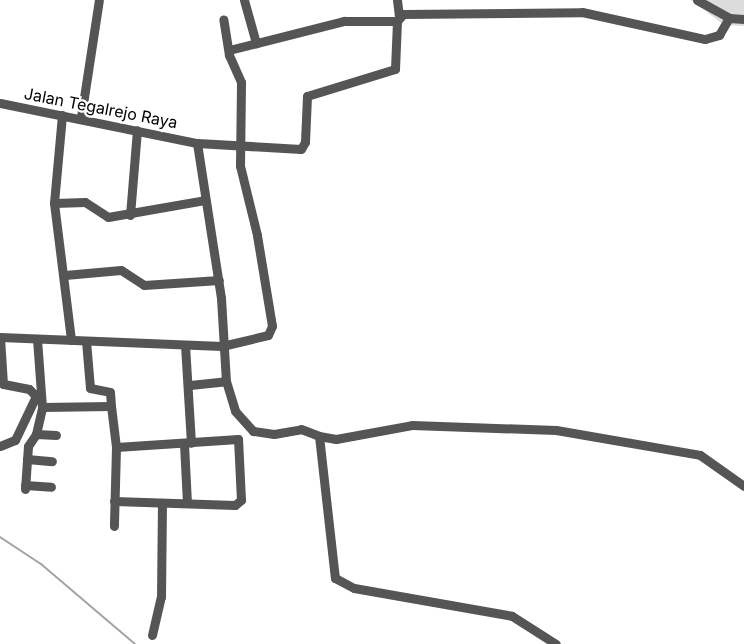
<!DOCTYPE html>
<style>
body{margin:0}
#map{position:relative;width:744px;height:644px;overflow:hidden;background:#fff;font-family:Inter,sans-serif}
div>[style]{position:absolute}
.green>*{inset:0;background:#dcdcdc}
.stream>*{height:2px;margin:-1px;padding:0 1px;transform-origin:1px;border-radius:1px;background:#a3a3a3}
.minor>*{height:9px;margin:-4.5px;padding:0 4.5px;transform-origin:4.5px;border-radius:4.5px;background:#555}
span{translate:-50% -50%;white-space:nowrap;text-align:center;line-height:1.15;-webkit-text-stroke:4.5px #fff;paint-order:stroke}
.street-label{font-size:16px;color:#000}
</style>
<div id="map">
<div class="green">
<div style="clip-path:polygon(691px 0,744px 0,744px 26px,724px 25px)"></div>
</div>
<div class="stream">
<div style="left:0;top:537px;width:49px;rotate:33.4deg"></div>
<div style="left:41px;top:564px;width:123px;rotate:40.4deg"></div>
</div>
<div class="minor">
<div style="left:244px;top:0;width:45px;rotate:74.4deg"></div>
<div style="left:397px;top:0;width:17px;rotate:83deg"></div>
<div style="left:697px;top:0;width:37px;rotate:29deg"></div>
<div style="left:229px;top:50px;width:119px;rotate:-14.2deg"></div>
<div style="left:344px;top:21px;width:53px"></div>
<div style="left:0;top:103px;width:201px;rotate:11.5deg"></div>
<div style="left:197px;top:143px;width:104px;rotate:3.3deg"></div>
<div style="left:301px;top:149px;width:8px;rotate:-60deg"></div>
<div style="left:305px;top:142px;width:46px;rotate:-87.5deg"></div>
<div style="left:307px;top:96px;width:92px;rotate:-17.1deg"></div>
<div style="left:395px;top:69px;width:48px;rotate:-87.6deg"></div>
<div style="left:397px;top:21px;width:9px;rotate:-49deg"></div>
<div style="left:403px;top:14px;width:179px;rotate:-0.6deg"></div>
<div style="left:582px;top:12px;width:126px;rotate:12.4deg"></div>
<div style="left:705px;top:39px;width:15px;rotate:-16deg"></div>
<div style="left:719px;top:35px;width:20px;rotate:-60deg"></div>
<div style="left:729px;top:18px;width:15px;rotate:4deg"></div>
<div style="left:62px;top:115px;width:88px;rotate:95.2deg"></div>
<div style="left:54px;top:203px;width:138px;rotate:82.9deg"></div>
<div style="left:81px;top:117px;width:118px;rotate:-81.3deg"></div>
<div style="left:197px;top:143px;width:157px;rotate:81.2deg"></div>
<div style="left:221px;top:298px;width:83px;rotate:86.6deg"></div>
<div style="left:226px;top:381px;width:31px;rotate:73deg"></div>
<div style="left:235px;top:411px;width:27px;rotate:48deg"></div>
<div style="left:253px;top:431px;width:21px;rotate:8deg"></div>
<div style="left:274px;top:434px;width:27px;rotate:-10deg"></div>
<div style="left:301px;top:429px;width:19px;rotate:21deg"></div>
<div style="left:319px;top:436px;width:143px;rotate:83.6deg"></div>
<div style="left:335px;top:578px;width:21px;rotate:28deg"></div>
<div style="left:354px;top:588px;width:160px;rotate:10deg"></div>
<div style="left:512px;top:616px;width:52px;rotate:32.5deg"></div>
<div style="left:54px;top:203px;width:31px;rotate:-2deg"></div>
<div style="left:85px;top:202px;width:27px;rotate:33deg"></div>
<div style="left:108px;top:217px;width:98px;rotate:-9.9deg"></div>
<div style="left:130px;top:215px;width:85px;rotate:-85.3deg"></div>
<div style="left:65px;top:275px;width:56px;rotate:-5.1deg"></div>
<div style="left:121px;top:270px;width:27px;rotate:33deg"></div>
<div style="left:144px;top:285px;width:75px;rotate:-3.8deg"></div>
<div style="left:0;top:337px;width:222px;rotate:2.3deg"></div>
<div style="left:222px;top:346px;width:47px;rotate:-13.4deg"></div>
<div style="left:268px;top:335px;width:10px;rotate:-66deg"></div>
<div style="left:272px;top:326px;width:92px;rotate:-99.4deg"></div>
<div style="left:257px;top:235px;width:71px;rotate:-103.8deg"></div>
<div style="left:240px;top:166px;width:84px;rotate:-89.3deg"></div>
<div style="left:241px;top:82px;width:30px;rotate:-114deg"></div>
<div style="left:229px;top:55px;width:36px;rotate:-99deg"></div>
<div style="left:86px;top:341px;width:47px;rotate:85.1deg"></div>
<div style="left:90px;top:388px;width:20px;rotate:11deg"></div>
<div style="left:110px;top:392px;width:14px;rotate:86deg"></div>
<div style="left:185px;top:345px;width:98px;rotate:86.5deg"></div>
<div style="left:190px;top:385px;width:36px;rotate:-6deg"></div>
<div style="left:42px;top:407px;width:69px;rotate:-0.8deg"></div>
<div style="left:111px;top:406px;width:41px;rotate:83deg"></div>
<div style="left:116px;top:447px;width:79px;rotate:91.5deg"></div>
<div style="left:36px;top:434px;width:20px;rotate:3deg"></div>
<div style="left:319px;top:436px;width:17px;rotate:10deg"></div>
<div style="left:336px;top:439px;width:77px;rotate:-10.4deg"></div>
<div style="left:412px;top:425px;width:144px;rotate:2deg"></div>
<div style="left:556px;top:430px;width:146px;rotate:9.8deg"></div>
<div style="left:700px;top:455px;width:54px;rotate:35.2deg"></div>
<div style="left:184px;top:444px;width:59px;rotate:87.1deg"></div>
<div style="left:0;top:446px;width:16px;rotate:-22deg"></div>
<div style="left:15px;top:440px;width:49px;rotate:-64.5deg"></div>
<div style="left:36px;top:396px;width:10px;rotate:-135deg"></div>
<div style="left:29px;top:389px;width:26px;rotate:-169deg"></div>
<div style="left:3px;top:384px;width:47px;rotate:-93.7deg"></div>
<div style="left:27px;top:459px;width:25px;rotate:5deg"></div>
<div style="left:25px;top:485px;width:26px;rotate:4deg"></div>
<div style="left:25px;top:489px;width:43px;rotate:-86deg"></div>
<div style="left:28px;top:446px;width:14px;rotate:-56deg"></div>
<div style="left:36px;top:434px;width:28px;rotate:-77deg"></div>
<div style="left:42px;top:407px;width:68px;rotate:-94.2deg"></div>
<div style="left:114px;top:501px;width:121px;rotate:1.9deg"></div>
<div style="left:235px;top:505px;width:8px;rotate:-40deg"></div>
<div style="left:241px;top:500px;width:61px;rotate:-92.8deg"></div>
<div style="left:238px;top:439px;width:122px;rotate:176.2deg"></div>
<div style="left:152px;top:635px;width:39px;rotate:-77deg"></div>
<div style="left:161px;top:597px;width:94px;rotate:-89.4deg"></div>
</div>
<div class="street-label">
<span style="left:101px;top:108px;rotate:11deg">Jalan Tegalrejo Raya</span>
</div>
</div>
